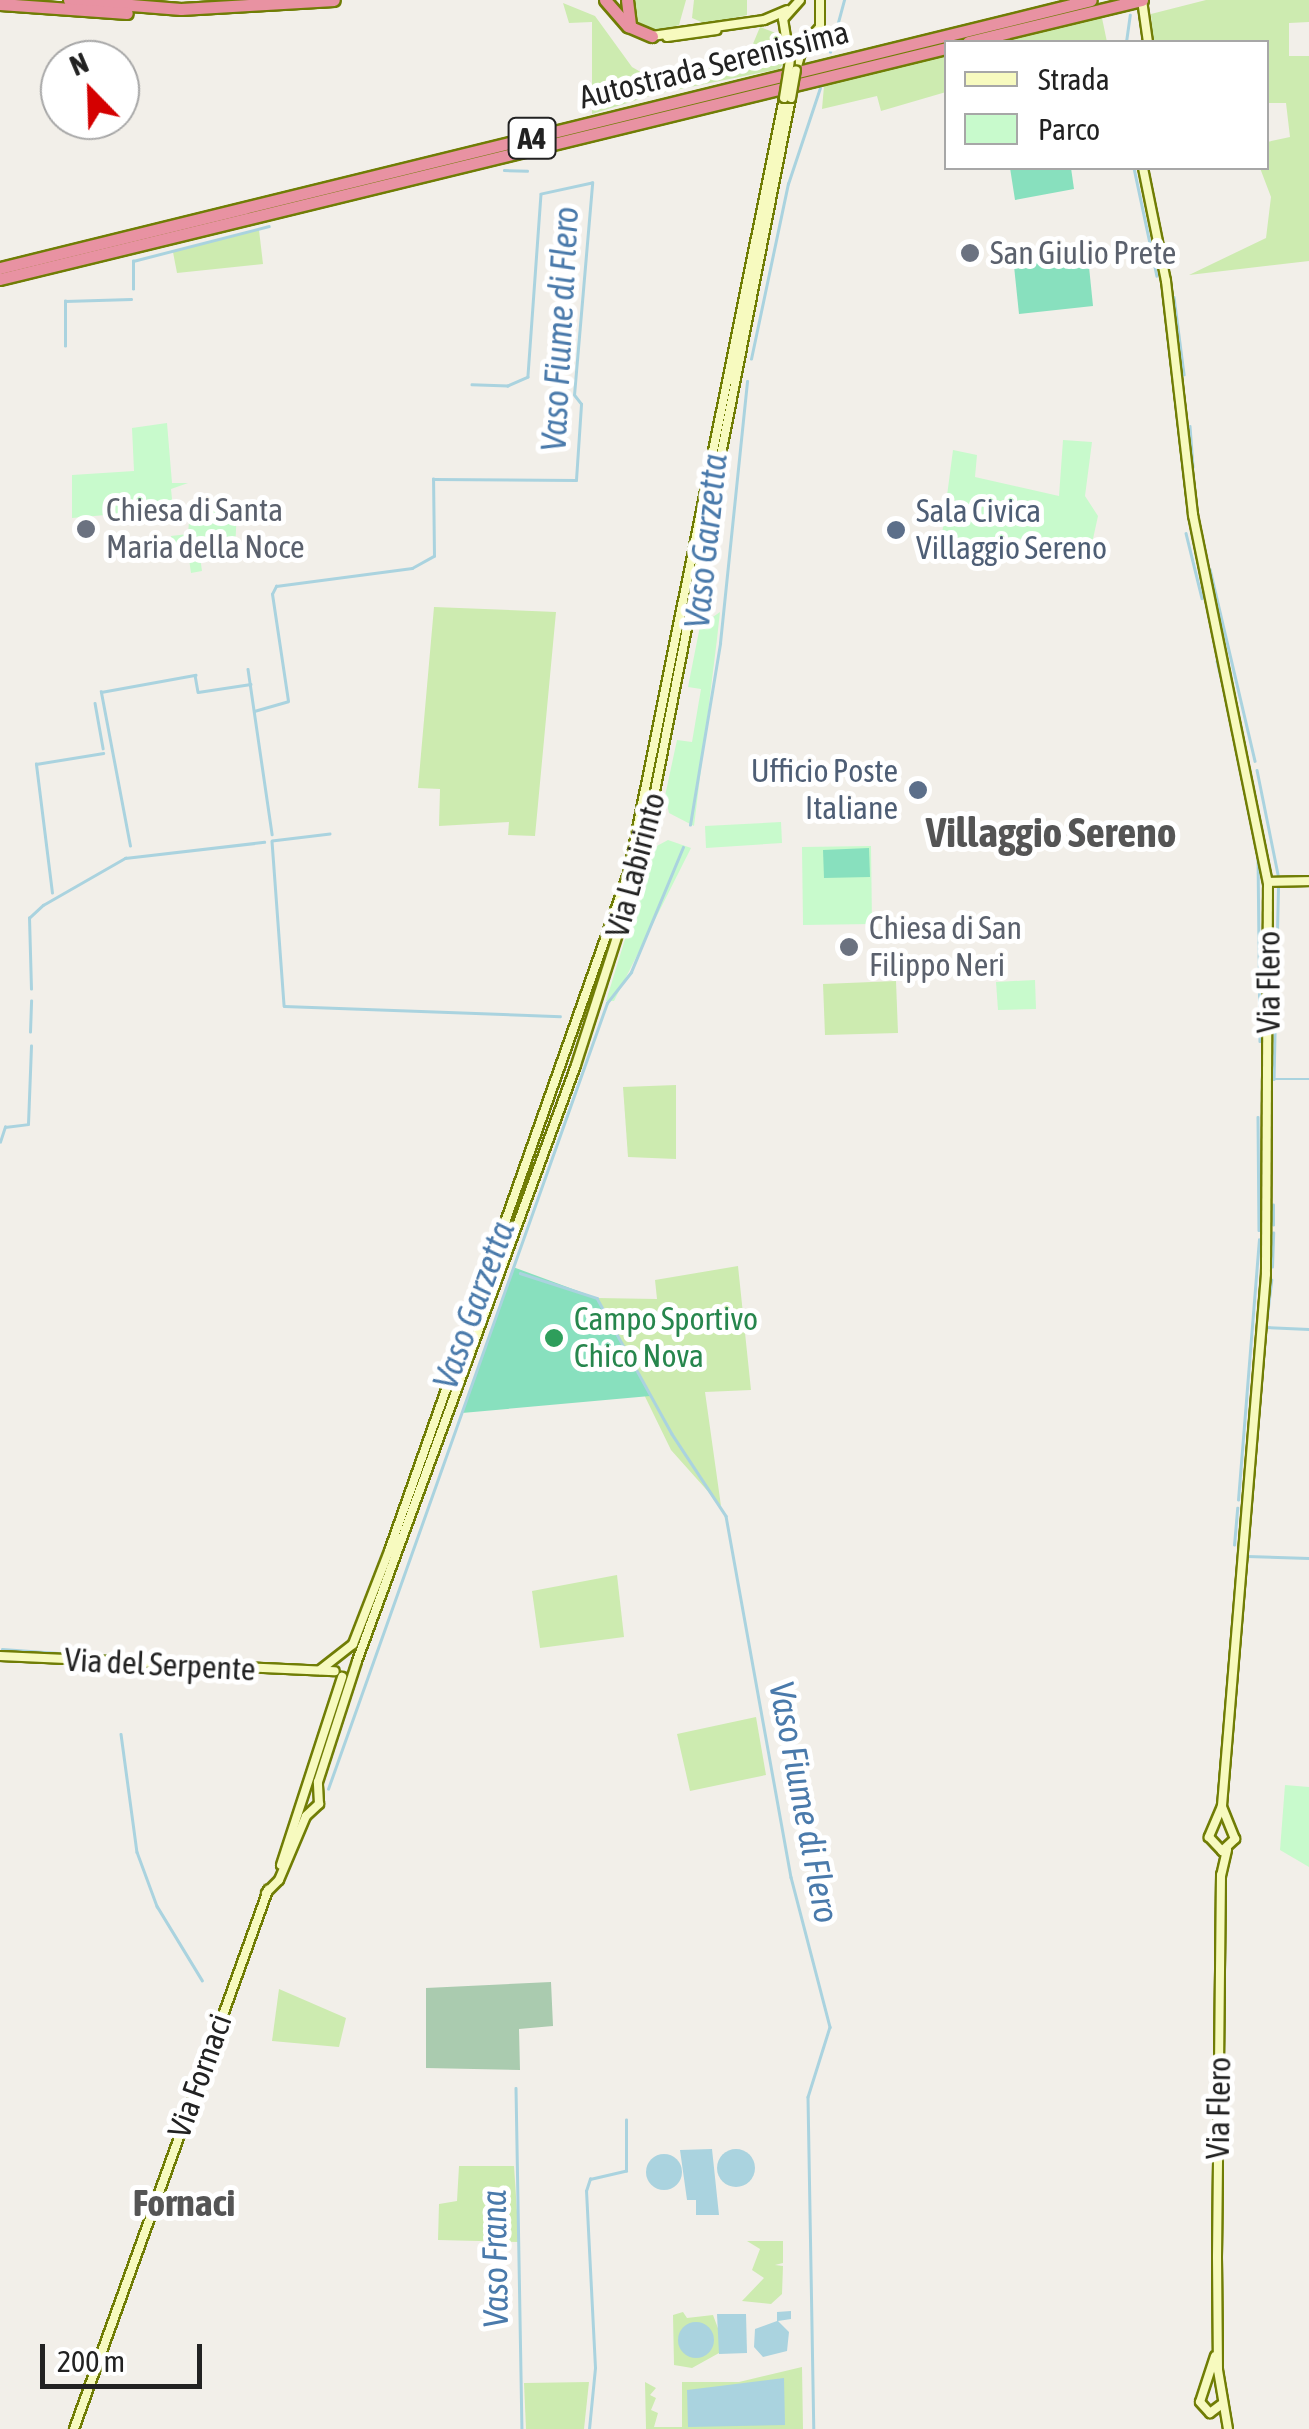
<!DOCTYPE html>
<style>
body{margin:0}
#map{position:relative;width:1309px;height:2429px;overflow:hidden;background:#f2efe9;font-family:"Asap Condensed",sans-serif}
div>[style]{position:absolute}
.grass>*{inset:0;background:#cdebb0}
.cemetery>*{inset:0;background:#aacbaf}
.park>*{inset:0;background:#c8facc}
.pitch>*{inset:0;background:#88e0be}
.water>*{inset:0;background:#aad3df}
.round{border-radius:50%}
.stream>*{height:2.5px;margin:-1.25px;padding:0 1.25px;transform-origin:1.25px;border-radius:1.25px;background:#aad3df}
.roads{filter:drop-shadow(2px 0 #707d05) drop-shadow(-2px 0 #707d05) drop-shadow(0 2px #707d05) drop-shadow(0 -2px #707d05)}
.secondary>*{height:8px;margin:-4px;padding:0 4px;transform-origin:4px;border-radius:4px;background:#f7fabf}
.highway>*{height:11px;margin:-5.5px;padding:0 5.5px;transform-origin:5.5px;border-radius:5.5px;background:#e892a2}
.bridges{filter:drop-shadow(2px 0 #707d05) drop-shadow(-2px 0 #707d05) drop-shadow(0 2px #707d05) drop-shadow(0 -2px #707d05)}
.secondary-bridge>*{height:8px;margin:-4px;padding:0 4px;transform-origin:4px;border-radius:4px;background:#f7fabf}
.dots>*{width:28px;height:28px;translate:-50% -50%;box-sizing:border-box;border:5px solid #fff;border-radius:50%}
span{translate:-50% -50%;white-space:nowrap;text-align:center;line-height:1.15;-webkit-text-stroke:10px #fff;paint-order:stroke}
.shield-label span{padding:2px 8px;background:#fff;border:2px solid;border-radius:8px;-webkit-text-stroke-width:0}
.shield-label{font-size:30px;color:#222;font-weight:700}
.street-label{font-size:32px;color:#222}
.worship-label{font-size:32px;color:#5b616d}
.left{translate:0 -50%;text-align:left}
.service-label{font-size:32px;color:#4e5e75}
.right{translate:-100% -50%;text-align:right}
.leisure-label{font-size:32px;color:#27864d}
.water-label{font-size:35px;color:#4a7aab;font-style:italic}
.quarter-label{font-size:38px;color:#555;font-weight:700}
.district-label{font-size:42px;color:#555;font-weight:700}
.legend{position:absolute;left:944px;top:40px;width:325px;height:130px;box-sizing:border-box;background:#fff;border:2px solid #a7a7a7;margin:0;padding:12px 18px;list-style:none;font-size:30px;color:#222}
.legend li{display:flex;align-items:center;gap:20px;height:50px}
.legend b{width:50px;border:2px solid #a7a7a7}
.north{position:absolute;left:40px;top:40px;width:100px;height:100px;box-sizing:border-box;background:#fff;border:2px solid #a7a7a7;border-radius:50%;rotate:337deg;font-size:28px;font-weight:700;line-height:40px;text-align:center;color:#222}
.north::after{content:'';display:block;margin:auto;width:35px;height:45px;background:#d40000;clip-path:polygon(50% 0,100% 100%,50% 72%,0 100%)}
.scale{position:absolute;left:40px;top:2344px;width:162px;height:45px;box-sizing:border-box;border:5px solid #222;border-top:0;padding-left:12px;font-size:30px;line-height:35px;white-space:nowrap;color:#222;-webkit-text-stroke:8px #fff;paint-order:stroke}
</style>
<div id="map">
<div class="grass">
<div style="clip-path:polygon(633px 0,686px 0,679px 25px,656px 32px,634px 20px)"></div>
<div style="clip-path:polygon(694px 0,747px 0,747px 15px,706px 24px,692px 18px)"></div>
<div style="clip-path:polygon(1206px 0,1309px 0,1309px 22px,1289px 23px,1289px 56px,1309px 56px,1309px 261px,1189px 275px,1266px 238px,1271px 197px,1260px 168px,1266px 168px,1267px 142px,1290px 137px,1286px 103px,1267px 103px,1266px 42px,1153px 42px,1151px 14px)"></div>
<div style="clip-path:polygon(563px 3px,595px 16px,632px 67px,651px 78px,706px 70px,750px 51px,760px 27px,781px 35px,786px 61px,779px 69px,656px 94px,592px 114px,592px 22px,569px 23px)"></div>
<div style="clip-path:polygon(1102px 18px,1107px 42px,1002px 42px)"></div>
<div style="clip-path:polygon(946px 56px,946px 92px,881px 111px,877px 96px,822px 109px,824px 86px)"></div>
<div style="clip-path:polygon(259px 230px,263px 264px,177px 273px,173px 252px)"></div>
<div style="clip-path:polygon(434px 607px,556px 612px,535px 836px,508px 835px,509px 822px,439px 826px,440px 789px,418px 788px)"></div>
<div style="clip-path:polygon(896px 981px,898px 1033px,825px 1035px,823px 984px)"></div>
<div style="clip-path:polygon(676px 1085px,676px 1159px,628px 1157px,623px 1087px)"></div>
<div style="clip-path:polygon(738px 1266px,751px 1390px,705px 1392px,721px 1506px,671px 1450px,597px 1298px,657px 1299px,655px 1280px)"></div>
<div style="clip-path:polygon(617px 1575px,624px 1637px,540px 1648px,532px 1591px)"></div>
<div style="clip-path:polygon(756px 1717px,766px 1775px,690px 1791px,677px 1734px)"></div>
<div style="clip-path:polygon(279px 1989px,346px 2018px,339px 2047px,272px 2041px)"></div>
<div style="clip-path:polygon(459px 2166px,514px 2166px,519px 2242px,438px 2240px,439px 2204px,457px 2201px)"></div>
<div style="clip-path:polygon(747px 2241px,783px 2241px,783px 2263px,775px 2265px,783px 2266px,782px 2294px,771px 2304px,742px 2301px,764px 2278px,752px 2270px,760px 2249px)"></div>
<div style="clip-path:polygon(683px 2312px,687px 2318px,713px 2315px,719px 2331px,719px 2353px,692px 2368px,674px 2365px,673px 2315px)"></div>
<div style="clip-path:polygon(802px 2367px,803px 2429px,646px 2429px,645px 2382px,656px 2388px,650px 2395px,656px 2398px,651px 2410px,658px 2413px,654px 2427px,682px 2427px,682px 2382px,739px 2382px)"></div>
<div style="clip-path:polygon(589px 2382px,584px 2429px,526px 2429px,524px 2383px)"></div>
</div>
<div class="cemetery">
<div style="clip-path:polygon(551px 1982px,553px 2026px,519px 2029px,520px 2070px,426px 2068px,426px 1988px)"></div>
</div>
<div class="park">
<div style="clip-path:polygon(167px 423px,172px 483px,188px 483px,171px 489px,173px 509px,72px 518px,72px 475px,134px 471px,132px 428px)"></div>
<div style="clip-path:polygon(1063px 440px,1092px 442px,1085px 496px,1098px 516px,1091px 548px,999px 536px,995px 563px,939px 557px,953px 450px,977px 455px,975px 477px,1059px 496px)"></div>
<div style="clip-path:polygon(190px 510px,237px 510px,235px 550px,223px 553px,222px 540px,215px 541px,200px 557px,202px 571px,191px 573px,188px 552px,172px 553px,171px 536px,188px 534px)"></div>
<div style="clip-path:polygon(720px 612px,717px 639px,694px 826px,669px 813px,665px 796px,677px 740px,692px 742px,701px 689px,688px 687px,700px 626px)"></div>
<div style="clip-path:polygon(781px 822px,782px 843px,706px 848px,705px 826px)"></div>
<div style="clip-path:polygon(668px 840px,691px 848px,614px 1001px,606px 1001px,653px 848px)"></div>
<div style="clip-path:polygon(871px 846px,872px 924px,803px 925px,802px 847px)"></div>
<div style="clip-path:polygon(1035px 980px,1036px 1009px,998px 1010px,996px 982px)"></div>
<div style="clip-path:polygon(1285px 1785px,1309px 1787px,1309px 1867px,1280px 1850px)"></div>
</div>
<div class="pitch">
<div style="clip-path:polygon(1010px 168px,1071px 168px,1074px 189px,1015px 200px)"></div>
<div style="clip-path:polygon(1088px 257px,1093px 306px,1019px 314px,1014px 266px)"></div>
<div style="clip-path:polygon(869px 848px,870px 877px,824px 878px,823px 850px)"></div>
<div style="clip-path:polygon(513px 1267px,597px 1298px,650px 1396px,462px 1413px)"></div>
</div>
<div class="water">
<div class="round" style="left:717px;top:2149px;width:38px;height:38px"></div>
<div style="clip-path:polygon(712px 2149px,719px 2215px,696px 2215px,696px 2200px,687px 2200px,680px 2150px)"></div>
<div class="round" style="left:646px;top:2154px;width:36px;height:36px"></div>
<div style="clip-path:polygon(791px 2311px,791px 2319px,778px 2321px,789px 2332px,787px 2351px,763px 2357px,754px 2347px,755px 2329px,777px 2321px,777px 2312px)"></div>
<div style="clip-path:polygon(717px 2314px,746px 2314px,747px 2353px,719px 2354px)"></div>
<div class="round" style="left:678px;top:2322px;width:36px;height:36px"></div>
<div style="clip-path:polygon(784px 2378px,785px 2425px,688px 2427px,687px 2390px)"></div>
</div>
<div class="stream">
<div style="left:1126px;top:42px;width:27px;rotate:-82deg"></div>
<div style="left:830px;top:52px;width:54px;rotate:-74.9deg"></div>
<div style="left:1134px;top:168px;width:110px;rotate:78deg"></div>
<div style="left:504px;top:170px;width:23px;rotate:2deg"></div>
<div style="left:133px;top:289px;width:28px;rotate:-90deg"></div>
<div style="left:133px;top:261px;width:140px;rotate:-14.4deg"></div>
<div style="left:1174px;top:297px;width:78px;rotate:82.6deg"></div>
<div style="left:65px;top:346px;width:45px;rotate:-90deg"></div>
<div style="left:65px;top:301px;width:66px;rotate:-1.7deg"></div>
<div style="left:751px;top:359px;width:179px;rotate:-78.1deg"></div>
<div style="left:788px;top:184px;width:101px;rotate:-71.6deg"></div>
<div style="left:1190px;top:426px;width:41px;rotate:85.8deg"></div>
<div style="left:1186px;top:533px;width:67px;rotate:76.2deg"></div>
<div style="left:1210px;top:569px;width:197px;rotate:76.8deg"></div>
<div style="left:1217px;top:661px;width:54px;rotate:76deg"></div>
<div style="left:248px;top:669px;width:167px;rotate:81.7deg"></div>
<div style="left:95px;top:703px;width:46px;rotate:79.9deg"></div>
<div style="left:254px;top:711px;width:35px;rotate:-16deg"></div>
<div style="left:288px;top:701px;width:108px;rotate:-98.5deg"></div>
<div style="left:272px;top:594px;width:9px;rotate:-63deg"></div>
<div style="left:276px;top:586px;width:137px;rotate:-7.5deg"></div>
<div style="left:412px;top:568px;width:25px;rotate:-29deg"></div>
<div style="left:434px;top:556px;width:77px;rotate:-90.7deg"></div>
<div style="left:433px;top:479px;width:143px;rotate:0.4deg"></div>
<div style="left:576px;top:480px;width:76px;rotate:-86.2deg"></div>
<div style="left:581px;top:404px;width:11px;rotate:-128deg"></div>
<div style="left:574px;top:395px;width:213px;rotate:-85.1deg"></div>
<div style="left:592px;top:183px;width:52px;rotate:167.8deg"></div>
<div style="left:541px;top:194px;width:183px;rotate:94.1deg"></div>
<div style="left:528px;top:377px;width:22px;rotate:156deg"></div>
<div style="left:508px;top:386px;width:36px;rotate:-178deg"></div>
<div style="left:1257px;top:770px;width:106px;rotate:78.6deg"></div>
<div style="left:690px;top:825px;width:184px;rotate:-80.6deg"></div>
<div style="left:720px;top:643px;width:263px;rotate:-84.1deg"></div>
<div style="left:330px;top:834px;width:58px;rotate:173.1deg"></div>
<div style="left:272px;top:841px;width:165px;rotate:85.8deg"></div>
<div style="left:284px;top:1006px;width:276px;rotate:2.1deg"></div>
<div style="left:130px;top:846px;width:157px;rotate:-100.7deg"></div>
<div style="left:101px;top:692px;width:96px;rotate:-10.3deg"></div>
<div style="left:195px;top:675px;width:17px;rotate:80deg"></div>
<div style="left:198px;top:692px;width:53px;rotate:-8.7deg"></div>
<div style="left:1258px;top:853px;width:188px;rotate:89.4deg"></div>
<div style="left:52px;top:893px;width:130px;rotate:-97.1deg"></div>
<div style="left:36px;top:764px;width:68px;rotate:-9.3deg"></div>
<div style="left:1277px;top:932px;width:45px;rotate:-88.7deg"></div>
<div style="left:1277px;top:939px;width:140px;rotate:91.2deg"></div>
<div style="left:1274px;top:1079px;width:35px"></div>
<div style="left:31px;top:989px;width:71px;rotate:-91.6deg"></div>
<div style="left:29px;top:918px;width:19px;rotate:-43deg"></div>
<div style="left:43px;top:905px;width:95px;rotate:-29.8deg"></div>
<div style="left:125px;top:858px;width:140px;rotate:-6.6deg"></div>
<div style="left:30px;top:1032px;width:31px;rotate:-88deg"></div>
<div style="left:1258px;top:1117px;width:113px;rotate:89.5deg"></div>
<div style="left:0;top:1142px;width:16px;rotate:-72deg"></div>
<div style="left:5px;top:1127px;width:23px;rotate:-7deg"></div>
<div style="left:28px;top:1124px;width:78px;rotate:-87.8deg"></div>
<div style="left:1273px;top:1225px;width:20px;rotate:-90deg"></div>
<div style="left:1272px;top:1267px;width:34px;rotate:-88deg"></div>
<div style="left:520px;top:1273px;width:81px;rotate:18deg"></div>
<div style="left:597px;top:1298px;width:155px;rotate:61.1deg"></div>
<div style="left:672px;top:1434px;width:98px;rotate:56.6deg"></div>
<div style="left:726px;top:1516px;width:367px;rotate:79.8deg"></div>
<div style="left:791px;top:1877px;width:155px;rotate:75.4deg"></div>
<div style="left:830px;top:2027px;width:73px;rotate:107.4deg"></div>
<div style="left:808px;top:2097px;width:332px;rotate:89deg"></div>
<div style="left:1267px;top:1315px;width:35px;rotate:-83deg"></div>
<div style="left:1266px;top:1327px;width:43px;rotate:2.7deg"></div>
<div style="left:1238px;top:1500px;width:261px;rotate:-85.4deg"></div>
<div style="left:1234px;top:1545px;width:37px;rotate:-85deg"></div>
<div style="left:1247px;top:1556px;width:62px;rotate:1.8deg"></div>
<div style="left:2px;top:1649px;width:70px;rotate:4.1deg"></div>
<div style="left:85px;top:1654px;width:32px;rotate:4deg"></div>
<div style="left:121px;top:1734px;width:119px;rotate:82.3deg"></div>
<div style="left:137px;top:1852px;width:58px;rotate:69.7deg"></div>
<div style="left:157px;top:1906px;width:87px;rotate:58.7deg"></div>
<div style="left:328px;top:1789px;width:834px;rotate:-70.46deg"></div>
<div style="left:607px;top:1003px;width:39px;rotate:-52deg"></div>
<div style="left:631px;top:972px;width:135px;rotate:-67.4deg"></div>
<div style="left:516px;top:2088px;width:341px;rotate:89deg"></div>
<div style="left:589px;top:2429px;width:61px;rotate:-84.4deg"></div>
<div style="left:595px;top:2368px;width:177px;rotate:-92.9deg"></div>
<div style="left:586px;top:2191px;width:13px;rotate:-72deg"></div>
<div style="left:590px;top:2179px;width:37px;rotate:-13deg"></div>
<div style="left:626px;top:2171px;width:51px;rotate:-90deg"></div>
</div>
<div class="roads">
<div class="secondary">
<div style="left:1142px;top:0;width:42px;rotate:81.9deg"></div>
<div style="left:652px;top:36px;width:113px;rotate:-8.1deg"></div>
<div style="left:764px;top:20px;width:25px;rotate:-23deg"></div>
<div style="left:667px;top:37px;width:50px;rotate:-8deg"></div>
<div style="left:790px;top:62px;width:44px;rotate:-99.2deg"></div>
<div style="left:783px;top:19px;width:25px;rotate:-48deg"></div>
<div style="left:796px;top:70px;width:25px;rotate:-74deg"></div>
<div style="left:803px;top:46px;width:25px;rotate:-48deg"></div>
<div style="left:820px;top:27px;width:27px;rotate:-90deg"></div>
<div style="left:1143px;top:168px;width:115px;rotate:78.5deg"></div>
<div style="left:1166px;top:281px;width:236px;rotate:83.4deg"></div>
<div style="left:1193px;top:515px;width:375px;rotate:78.5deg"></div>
<div style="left:1268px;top:882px;width:392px;rotate:90.3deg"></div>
<div style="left:1266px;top:1274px;width:534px;rotate:94.73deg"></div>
<div style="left:1222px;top:1806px;width:34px;rotate:113deg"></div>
<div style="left:1209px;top:1837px;width:19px;rotate:47deg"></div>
<div style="left:1222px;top:1851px;width:18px;rotate:-43deg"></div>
<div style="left:1235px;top:1839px;width:35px;rotate:-112deg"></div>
<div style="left:1268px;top:882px;width:41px;rotate:-1.4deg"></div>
<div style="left:0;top:1656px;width:335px;rotate:2.6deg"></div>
<div style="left:320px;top:1670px;width:42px;rotate:-38.2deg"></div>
<div style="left:353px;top:1644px;width:100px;rotate:-68.8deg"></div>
<div style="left:389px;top:1551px;width:718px;rotate:-70.56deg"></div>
<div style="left:628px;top:874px;width:792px;rotate:-78.63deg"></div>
<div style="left:1227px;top:1850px;width:26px;rotate:103deg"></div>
<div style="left:1221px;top:1875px;width:382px;rotate:90.6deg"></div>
<div style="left:1217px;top:2257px;width:113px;rotate:89.5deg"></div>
<div style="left:1218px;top:2370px;width:60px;rotate:80.4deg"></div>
<div style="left:281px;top:1865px;width:198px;rotate:-72deg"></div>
<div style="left:266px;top:1893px;width:18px;rotate:-45deg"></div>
<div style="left:279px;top:1880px;width:69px;rotate:-67.1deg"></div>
<div style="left:306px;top:1816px;width:18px;rotate:-43deg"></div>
<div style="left:319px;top:1804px;width:22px;rotate:-93deg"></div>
<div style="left:318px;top:1782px;width:127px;rotate:-72.1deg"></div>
<div style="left:357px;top:1661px;width:635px;rotate:-69.82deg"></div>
<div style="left:576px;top:1065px;width:212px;rotate:-72.2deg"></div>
<div style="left:641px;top:863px;width:780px;rotate:-78.91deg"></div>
<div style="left:1215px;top:2356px;width:48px;rotate:108.1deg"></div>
<div style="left:1200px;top:2402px;width:15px;rotate:48deg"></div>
<div style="left:1210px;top:2413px;width:15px;rotate:-37deg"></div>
<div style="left:74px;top:2429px;width:573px;rotate:-70.2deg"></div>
</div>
<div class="highway">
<div style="left:69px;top:0;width:112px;rotate:4.6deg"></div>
<div style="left:181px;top:9px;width:153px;rotate:-3.4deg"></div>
<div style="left:605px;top:0;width:35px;rotate:49deg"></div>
<div style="left:628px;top:26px;width:26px;rotate:23deg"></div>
<div style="left:627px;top:0;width:24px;rotate:83deg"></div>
<div style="left:0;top:4px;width:127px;rotate:4.1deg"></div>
<div style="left:968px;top:42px;width:179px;rotate:-13.6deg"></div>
<div style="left:0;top:268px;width:1123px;rotate:-13.8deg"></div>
<div style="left:0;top:279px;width:974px;rotate:-13.72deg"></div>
</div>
</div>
<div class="bridges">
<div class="secondary-bridge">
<div style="left:784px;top:98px;width:36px;rotate:-81deg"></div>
<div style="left:791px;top:98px;width:28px;rotate:-80deg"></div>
</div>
</div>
<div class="dots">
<div style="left:970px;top:253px;background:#6b7280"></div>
<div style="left:86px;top:529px;background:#6b7280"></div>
<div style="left:896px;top:530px;background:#5c6f8a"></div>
<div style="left:918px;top:790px;background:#5c6f8a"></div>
<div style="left:849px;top:947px;background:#6b7280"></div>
<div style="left:554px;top:1338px;background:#2e9e5b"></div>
</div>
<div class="shield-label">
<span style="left:532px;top:138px">A4</span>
</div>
<div class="street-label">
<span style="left:714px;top:65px;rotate:-14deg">Autostrada Serenissima</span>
<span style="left:636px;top:865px;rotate:-75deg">Via Labirinto</span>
<span style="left:1269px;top:982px;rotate:-90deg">Via Flero</span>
<span style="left:160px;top:1665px;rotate:3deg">Via del Serpente</span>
<span style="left:200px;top:2076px;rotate:-70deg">Via Fornaci</span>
<span style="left:1219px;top:2108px;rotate:-89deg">Via Flero</span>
</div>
<div class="worship-label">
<span class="left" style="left:990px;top:253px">San Giulio Prete</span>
<span class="left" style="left:106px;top:529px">Chiesa di Santa<br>Maria della Noce</span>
<span class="left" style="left:869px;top:947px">Chiesa di San<br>Filippo Neri</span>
</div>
<div class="service-label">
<span class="left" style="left:916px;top:530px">Sala Civica<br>Villaggio Sereno</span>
<span class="right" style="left:898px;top:790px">Ufficio Poste<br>Italiane</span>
</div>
<div class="leisure-label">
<span class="left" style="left:574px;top:1338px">Campo Sportivo<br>Chico Nova</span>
</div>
<div class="water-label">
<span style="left:559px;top:329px;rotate:-87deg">Vaso Fiume di Flero</span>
<span style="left:705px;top:541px;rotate:-84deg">Vaso Garzetta</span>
<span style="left:473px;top:1305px;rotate:-70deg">Vaso Garzetta</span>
<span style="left:805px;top:1802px;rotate:79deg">Vaso Fiume di Flero</span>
<span style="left:494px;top:2259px;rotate:-91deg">Vaso Frana</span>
</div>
<div class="quarter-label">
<span style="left:184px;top:2203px">Fornaci</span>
</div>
<div class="district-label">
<span style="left:1051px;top:832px">Villaggio Sereno</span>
</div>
<ul class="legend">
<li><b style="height:12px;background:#f7fabf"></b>Strada</li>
<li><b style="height:28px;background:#c8facc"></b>Parco</li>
</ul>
<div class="north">N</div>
<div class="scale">200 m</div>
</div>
